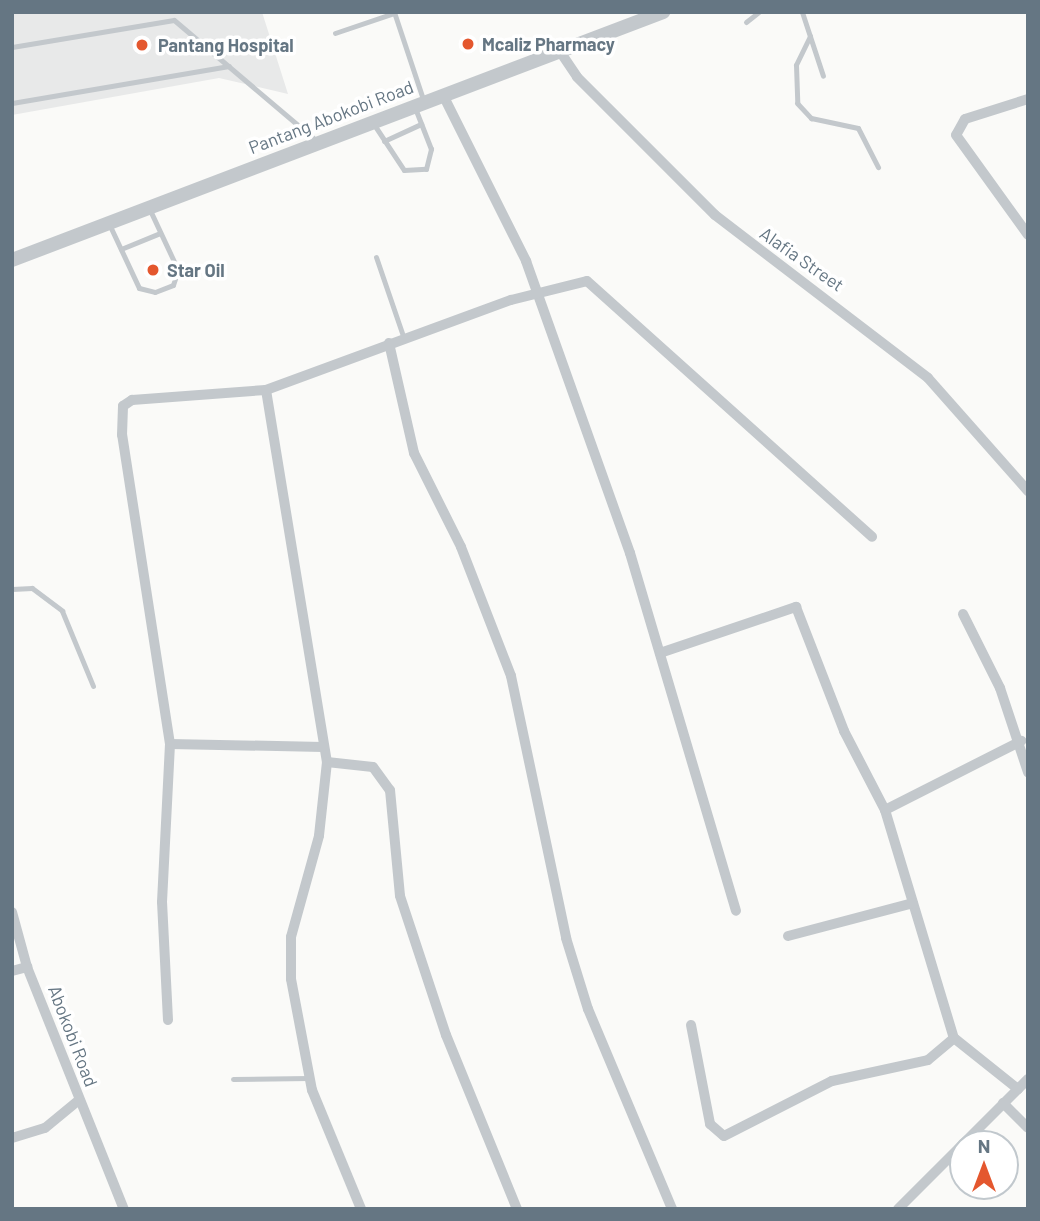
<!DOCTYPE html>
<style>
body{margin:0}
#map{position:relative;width:1040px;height:1221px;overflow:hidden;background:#fafaf8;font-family:Barlow,sans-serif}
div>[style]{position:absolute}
.built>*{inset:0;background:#e8e9e9}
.service>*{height:5px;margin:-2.5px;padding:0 2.5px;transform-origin:2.5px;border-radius:2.5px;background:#c3c8cc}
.minor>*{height:10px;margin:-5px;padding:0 5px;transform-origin:5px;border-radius:5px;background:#c3c8cc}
.tertiary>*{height:14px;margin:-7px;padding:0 7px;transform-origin:7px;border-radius:7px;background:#c3c8cc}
.dots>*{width:19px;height:19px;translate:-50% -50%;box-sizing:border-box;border:4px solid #fff;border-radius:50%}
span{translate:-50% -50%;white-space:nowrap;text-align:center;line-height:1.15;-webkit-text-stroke:7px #fff;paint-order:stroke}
.poi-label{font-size:18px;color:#657683;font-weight:700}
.left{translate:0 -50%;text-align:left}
.street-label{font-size:18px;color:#657683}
.frame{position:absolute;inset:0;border:14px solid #657683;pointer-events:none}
.north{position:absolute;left:949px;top:1130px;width:70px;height:70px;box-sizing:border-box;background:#fff;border:2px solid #c1c8cd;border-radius:50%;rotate:0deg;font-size:19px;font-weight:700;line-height:28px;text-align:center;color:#657683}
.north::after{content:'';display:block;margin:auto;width:24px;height:32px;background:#e4572e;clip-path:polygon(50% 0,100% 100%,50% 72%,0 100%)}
</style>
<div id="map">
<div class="built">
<div style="clip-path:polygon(12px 12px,262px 12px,288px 94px,219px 78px,12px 115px)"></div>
</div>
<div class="service">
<div style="left:394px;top:12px;width:95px;rotate:71.6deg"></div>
<div style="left:802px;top:12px;width:67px;rotate:71.8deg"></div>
<div style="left:174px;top:20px;width:189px;rotate:40.3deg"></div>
<div style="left:746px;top:22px;width:16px;rotate:-38deg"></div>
<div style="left:335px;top:33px;width:62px;rotate:-18.7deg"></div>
<div style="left:810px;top:36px;width:32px;rotate:116deg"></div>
<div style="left:796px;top:65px;width:38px;rotate:88deg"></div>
<div style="left:797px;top:103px;width:21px;rotate:47deg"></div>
<div style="left:811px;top:118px;width:48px;rotate:12deg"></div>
<div style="left:858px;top:128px;width:44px;rotate:62.9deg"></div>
<div style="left:12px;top:47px;width:164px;rotate:-9.5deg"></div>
<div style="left:12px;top:103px;width:220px;rotate:-9.7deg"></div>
<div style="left:373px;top:123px;width:56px;rotate:56.6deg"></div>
<div style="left:404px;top:170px;width:22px;rotate:-3deg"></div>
<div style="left:426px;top:169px;width:21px;rotate:-76deg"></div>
<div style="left:431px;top:149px;width:44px;rotate:-111.3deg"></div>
<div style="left:384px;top:141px;width:41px;rotate:-24.7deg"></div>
<div style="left:110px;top:226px;width:68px;rotate:64.9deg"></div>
<div style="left:139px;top:288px;width:16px;rotate:14deg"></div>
<div style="left:155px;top:292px;width:19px;rotate:-21deg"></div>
<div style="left:173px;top:285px;width:16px;rotate:-72deg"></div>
<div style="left:178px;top:270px;width:68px;rotate:-115.1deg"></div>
<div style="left:121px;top:249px;width:42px;rotate:-22.3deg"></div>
<div style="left:376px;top:257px;width:83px;rotate:71.1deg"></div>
<div style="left:12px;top:589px;width:20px;rotate:-3deg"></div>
<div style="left:32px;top:588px;width:38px;rotate:37deg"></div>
<div style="left:62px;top:611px;width:81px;rotate:67.5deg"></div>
<div style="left:233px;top:1079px;width:76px;rotate:-0.8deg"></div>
</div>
<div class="minor">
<div style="left:559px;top:50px;width:32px;rotate:56deg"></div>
<div style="left:577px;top:77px;width:195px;rotate:45deg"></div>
<div style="left:715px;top:215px;width:268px;rotate:37.4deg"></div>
<div style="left:928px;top:378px;width:151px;rotate:48.5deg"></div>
<div style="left:443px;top:95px;width:186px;rotate:63.4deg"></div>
<div style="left:526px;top:261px;width:310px;rotate:70.4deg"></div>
<div style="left:630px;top:553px;width:373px;rotate:73.5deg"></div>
<div style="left:1028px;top:99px;width:66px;rotate:162.4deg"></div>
<div style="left:965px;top:119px;width:18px;rotate:119deg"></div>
<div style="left:956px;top:135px;width:123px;rotate:54.2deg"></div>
<div style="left:389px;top:343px;width:113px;rotate:77.2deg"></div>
<div style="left:414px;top:453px;width:105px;rotate:63.4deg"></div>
<div style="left:461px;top:547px;width:138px;rotate:68.8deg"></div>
<div style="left:511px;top:676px;width:268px;rotate:78.1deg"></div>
<div style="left:566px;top:938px;width:74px;rotate:72.8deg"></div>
<div style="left:588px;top:1009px;width:217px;rotate:67.2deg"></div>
<div style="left:266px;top:390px;width:377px;rotate:80.7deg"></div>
<div style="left:327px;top:762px;width:74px;rotate:96.2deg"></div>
<div style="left:319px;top:836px;width:105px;rotate:105.5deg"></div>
<div style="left:291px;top:937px;width:42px;rotate:90deg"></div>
<div style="left:291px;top:979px;width:113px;rotate:79.3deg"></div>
<div style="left:312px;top:1090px;width:129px;rotate:67.6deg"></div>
<div style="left:963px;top:614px;width:83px;rotate:63.4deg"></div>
<div style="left:1000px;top:688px;width:89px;rotate:71.6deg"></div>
<div style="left:660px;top:653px;width:144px;rotate:-18.7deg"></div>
<div style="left:796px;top:607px;width:133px;rotate:68.8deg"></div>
<div style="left:844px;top:731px;width:89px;rotate:62.6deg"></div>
<div style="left:885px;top:810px;width:238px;rotate:73.2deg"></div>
<div style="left:954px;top:1038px;width:82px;rotate:38.6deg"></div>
<div style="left:170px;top:744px;width:153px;rotate:1.1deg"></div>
<div style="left:327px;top:762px;width:46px;rotate:6.2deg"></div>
<div style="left:373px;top:767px;width:29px;rotate:54deg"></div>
<div style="left:390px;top:790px;width:106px;rotate:84.6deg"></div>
<div style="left:400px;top:896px;width:146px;rotate:71.7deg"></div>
<div style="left:446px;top:1035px;width:188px;rotate:67.8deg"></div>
<div style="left:885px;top:810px;width:153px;rotate:-26.9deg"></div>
<div style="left:12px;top:912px;width:57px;rotate:74.7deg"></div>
<div style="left:27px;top:967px;width:261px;rotate:68.2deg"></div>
<div style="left:788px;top:936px;width:129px;rotate:-14.8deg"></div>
<div style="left:12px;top:971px;width:16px;rotate:-15deg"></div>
<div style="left:168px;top:1020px;width:118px;rotate:-92.9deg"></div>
<div style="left:162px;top:902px;width:158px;rotate:-87.1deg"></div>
<div style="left:170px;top:744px;width:313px;rotate:-98.8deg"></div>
<div style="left:122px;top:435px;width:29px;rotate:-88deg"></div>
<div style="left:123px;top:406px;width:11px;rotate:-34deg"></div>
<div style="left:132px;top:400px;width:134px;rotate:-4.3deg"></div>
<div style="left:266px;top:390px;width:261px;rotate:-20.2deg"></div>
<div style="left:511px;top:300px;width:78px;rotate:-14deg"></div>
<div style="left:587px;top:281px;width:383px;rotate:41.9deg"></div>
<div style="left:691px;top:1025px;width:101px;rotate:79.1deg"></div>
<div style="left:710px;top:1124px;width:18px;rotate:41deg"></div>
<div style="left:724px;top:1136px;width:121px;rotate:-27deg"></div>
<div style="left:832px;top:1081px;width:98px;rotate:-12.3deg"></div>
<div style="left:928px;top:1060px;width:34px;rotate:-40deg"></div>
<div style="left:1003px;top:1103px;width:35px;rotate:45deg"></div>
<div style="left:12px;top:1138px;width:34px;rotate:-17deg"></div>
<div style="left:45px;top:1128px;width:44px;rotate:-39.5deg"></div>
<div style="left:898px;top:1209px;width:184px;rotate:-45deg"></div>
</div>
<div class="tertiary">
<div style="left:12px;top:260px;width:697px;rotate:-20.85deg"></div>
</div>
<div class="dots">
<div style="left:468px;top:44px;background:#e4572e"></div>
<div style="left:142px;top:45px;background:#e4572e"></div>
<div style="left:153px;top:270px;background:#e4572e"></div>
</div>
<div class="poi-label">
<span class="left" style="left:482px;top:44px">Mcaliz Pharmacy</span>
<span class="left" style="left:158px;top:45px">Pantang Hospital</span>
<span class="left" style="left:167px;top:270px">Star Oil</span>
</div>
<div class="street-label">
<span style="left:331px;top:117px;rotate:-21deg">Pantang Abokobi Road</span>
<span style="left:802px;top:259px;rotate:35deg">Alafia Street</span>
<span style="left:73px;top:1036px;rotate:69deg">Abokobi Road</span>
</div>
<div class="frame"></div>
<div class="north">N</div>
</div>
